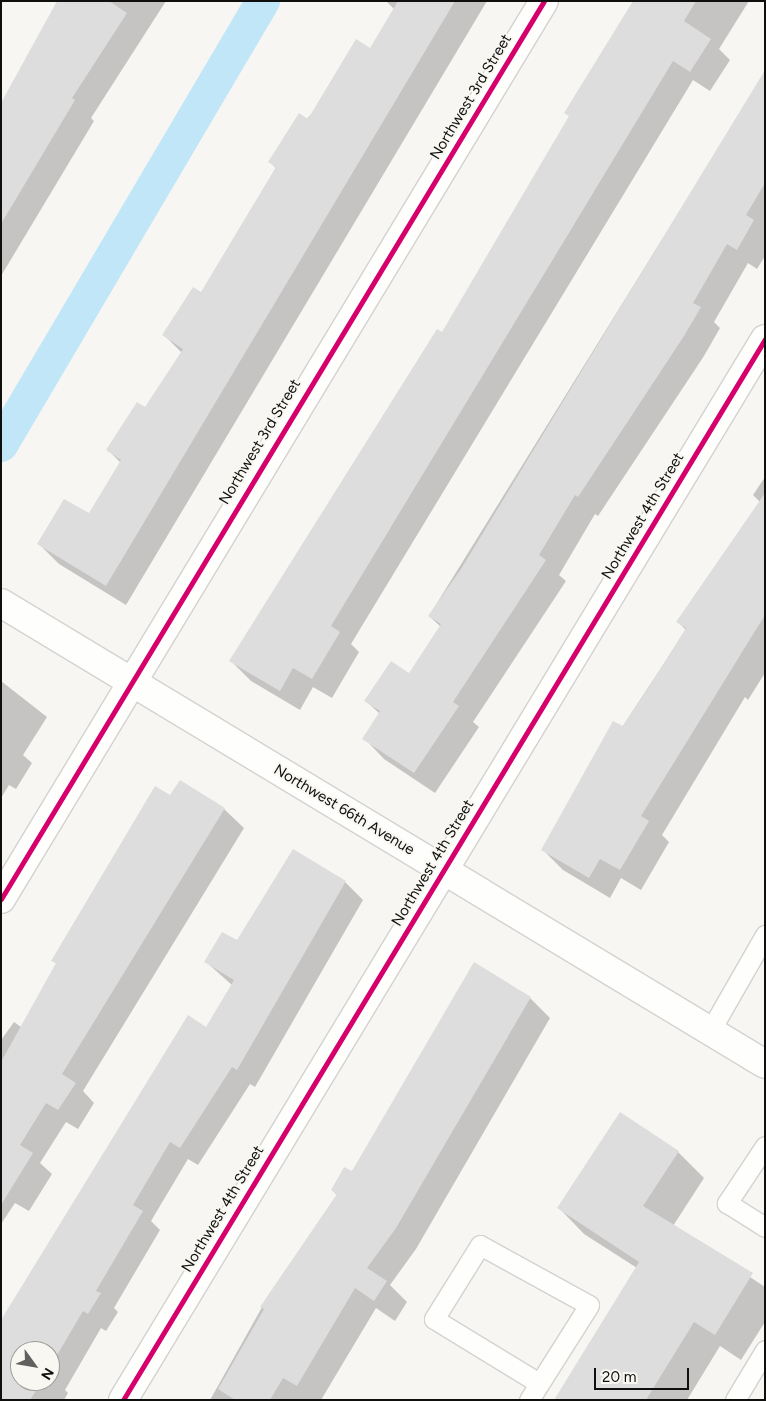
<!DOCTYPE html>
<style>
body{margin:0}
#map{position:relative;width:766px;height:1401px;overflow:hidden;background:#f7f6f3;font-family:Figtree,sans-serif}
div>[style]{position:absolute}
.shadow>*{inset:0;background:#0003}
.canal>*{height:34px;margin:-17px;padding:0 17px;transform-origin:17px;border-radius:17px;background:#c0e6f8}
.building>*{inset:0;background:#dedddd}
.roads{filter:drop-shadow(1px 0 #d3d2d0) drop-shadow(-1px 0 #d3d2d0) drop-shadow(0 1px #d3d2d0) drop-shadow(0 -1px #d3d2d0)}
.service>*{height:19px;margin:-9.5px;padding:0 9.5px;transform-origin:9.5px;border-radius:9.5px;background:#fefefd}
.minor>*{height:28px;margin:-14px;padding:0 14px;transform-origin:14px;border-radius:14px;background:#fefefd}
.cycleway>*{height:5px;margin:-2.5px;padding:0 2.5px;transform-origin:2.5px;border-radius:2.5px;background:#d6006c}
span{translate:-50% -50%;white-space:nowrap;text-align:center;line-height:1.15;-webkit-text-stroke:4px #f8f7f2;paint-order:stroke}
.street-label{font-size:15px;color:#0f0f0d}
.frame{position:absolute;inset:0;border:2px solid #0f0f0d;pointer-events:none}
.north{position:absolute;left:10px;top:1341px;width:50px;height:50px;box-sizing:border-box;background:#f8f7f2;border:1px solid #9b9a96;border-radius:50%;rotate:122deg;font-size:14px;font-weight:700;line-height:20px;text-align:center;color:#0f0f0d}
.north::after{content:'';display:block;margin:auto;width:18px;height:22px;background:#60605e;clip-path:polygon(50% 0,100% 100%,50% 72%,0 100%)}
.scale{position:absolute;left:594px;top:1368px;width:95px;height:22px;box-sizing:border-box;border:2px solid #0f0f0d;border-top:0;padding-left:6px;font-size:15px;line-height:18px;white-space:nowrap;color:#0f0f0d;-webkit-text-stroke:4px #f8f7f2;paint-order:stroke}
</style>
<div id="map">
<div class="shadow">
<div style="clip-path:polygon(58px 1px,166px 1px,91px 118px,94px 121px,1px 276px,1px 109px)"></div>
<div style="clip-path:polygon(386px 1px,487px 1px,126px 605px,59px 564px,39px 544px,90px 515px,121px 463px,108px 450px,146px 409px,182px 353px,164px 335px,201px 294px,276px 168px,269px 161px,370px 49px,394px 9px)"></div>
<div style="clip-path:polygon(635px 1px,749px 1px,719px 49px,730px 60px,710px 91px,693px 80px,351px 644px,359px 652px,332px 698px,313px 687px,300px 710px,251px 681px,231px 661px,442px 334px,570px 117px,566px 113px)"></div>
<div style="clip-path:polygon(765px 73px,765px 256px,757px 269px,748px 263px,714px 322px,720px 328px,704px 356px,598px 516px,595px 514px,559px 575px,566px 581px,473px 722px,479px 727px,435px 793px,384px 759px,364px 738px,380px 714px,366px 701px,410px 674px,441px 627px,429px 616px)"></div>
<div style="clip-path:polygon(765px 477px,765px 673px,748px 700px,745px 697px,662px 835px,669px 842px,641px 890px,621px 878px,610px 898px,563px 870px,542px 849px,686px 630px,678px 622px,760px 502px,753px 495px)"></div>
<div style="clip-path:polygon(1px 681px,47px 717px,23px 755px,32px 763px,16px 789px,9px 785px,1px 798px)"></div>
<div style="clip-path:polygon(170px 797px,224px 809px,244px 828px,83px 1091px,94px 1103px,78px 1129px,66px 1122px,40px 1163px,52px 1174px,29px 1211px,15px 1203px,1px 1224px,1px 1040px,14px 1022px,21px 1027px,57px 964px,52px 960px)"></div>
<div style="clip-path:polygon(evenodd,345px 882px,363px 900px,255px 1087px,250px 1084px,198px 1165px,188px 1159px,151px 1221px,160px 1230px,114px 1308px,118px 1312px,106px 1331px,101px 1328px,65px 1390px,68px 1393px,64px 1400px,1px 1400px,1px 1323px,207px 1028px,232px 985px,206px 962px,345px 882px,20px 1351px,50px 1351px,50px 1381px,20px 1381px,20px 1351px)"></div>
<div style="clip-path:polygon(530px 998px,550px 1018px,416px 1249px,390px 1285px,407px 1302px,395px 1321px,376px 1308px,321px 1400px,210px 1400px,270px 1293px,338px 1196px,332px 1190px)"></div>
<div style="clip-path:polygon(620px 1114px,678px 1152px,704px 1178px,673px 1226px,765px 1287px,765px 1322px,741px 1360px,720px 1346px,687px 1400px,558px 1400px,637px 1268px,584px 1234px,559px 1208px)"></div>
</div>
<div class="canal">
<div style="left:1px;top:445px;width:516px;rotate:-59.46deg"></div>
</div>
<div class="building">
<div style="clip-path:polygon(57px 1px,109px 1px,127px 13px,72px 98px,75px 100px,1px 224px,1px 103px)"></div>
<div style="clip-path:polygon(398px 1px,455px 1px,106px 586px,37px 544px,64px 499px,89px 513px,121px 460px,106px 450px,137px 402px,145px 407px,183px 349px,162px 335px,193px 287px,201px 292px,276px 167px,268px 162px,299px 113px,308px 119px,356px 39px,370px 48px)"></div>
<div style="clip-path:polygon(633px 1px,696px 1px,684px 21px,711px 39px,690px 72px,673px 61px,331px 626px,340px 632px,312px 679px,293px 668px,280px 691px,229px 661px,437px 329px,442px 332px,569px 116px,564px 113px)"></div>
<div style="clip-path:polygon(765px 70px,765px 183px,746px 215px,754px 220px,737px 250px,727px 244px,693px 303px,701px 307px,684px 336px,578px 497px,575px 495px,539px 555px,546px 560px,453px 702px,459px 706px,414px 773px,362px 739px,380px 711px,364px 701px,391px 661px,409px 673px,441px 624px,428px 616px,461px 569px)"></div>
<div style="clip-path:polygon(765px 493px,765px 615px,641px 816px,649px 821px,620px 870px,600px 859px,589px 878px,541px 850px,613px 721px,623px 726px,649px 687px,686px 628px,676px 622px)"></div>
<div style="clip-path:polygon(180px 780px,225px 808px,62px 1074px,76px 1083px,58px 1110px,46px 1103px,20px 1145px,33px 1153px,1px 1205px,1px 1062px,56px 963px,51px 961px,155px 786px,170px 795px)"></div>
<div style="clip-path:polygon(293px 849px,346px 881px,237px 1070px,232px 1067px,180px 1148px,170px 1142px,133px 1205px,143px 1211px,96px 1291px,101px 1293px,88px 1314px,83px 1311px,50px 1367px,50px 1351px,20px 1351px,20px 1381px,42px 1381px,30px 1400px,1px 1400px,1px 1320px,188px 1015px,206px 1027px,234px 980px,204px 962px,222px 932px,237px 940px)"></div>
<div style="clip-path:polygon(474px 962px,531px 997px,396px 1228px,367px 1268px,387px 1281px,374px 1301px,355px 1288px,297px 1386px,283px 1378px,270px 1400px,235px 1400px,218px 1389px,264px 1309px,260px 1307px,337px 1194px,331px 1190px,344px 1167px,352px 1171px)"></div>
<div style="clip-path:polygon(620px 1112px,679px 1151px,643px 1206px,753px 1273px,715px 1335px,694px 1322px,646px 1400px,554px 1400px,639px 1262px,557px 1208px)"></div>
</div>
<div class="roads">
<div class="service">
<div style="left:710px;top:1031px;width:111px;rotate:-60.2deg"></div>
<div style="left:765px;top:1146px;width:69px;rotate:123.7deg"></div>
<div style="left:727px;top:1203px;width:45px;rotate:32.3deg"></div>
<div style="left:529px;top:1400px;width:112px;rotate:-57.7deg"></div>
<div style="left:589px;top:1305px;width:124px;rotate:-151.2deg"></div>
<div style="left:480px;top:1245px;width:87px;rotate:121.9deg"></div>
<div style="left:434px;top:1319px;width:123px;rotate:31.4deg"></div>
<div style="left:735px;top:1400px;width:58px;rotate:-59deg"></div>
</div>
<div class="minor">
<div style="left:1px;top:603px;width:892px;rotate:31.11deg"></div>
<div style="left:1px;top:899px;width:1049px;rotate:-58.84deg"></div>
<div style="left:123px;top:1400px;width:1240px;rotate:-58.82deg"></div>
</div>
</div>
<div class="cycleway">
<div style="left:1px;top:899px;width:1049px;rotate:-58.84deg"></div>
<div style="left:123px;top:1400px;width:1240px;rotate:-58.82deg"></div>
</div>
<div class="street-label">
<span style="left:471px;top:97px;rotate:-59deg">Northwest 3rd Street</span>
<span style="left:260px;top:442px;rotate:-59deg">Northwest 3rd Street</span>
<span style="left:643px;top:516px;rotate:-59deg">Northwest 4th Street</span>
<span style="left:344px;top:810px;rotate:31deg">Northwest 66th Avenue</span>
<span style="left:433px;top:863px;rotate:-59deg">Northwest 4th Street</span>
<span style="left:223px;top:1209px;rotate:-59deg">Northwest 4th Street</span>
</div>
<div class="frame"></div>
<div class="north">N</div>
<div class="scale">20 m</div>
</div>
